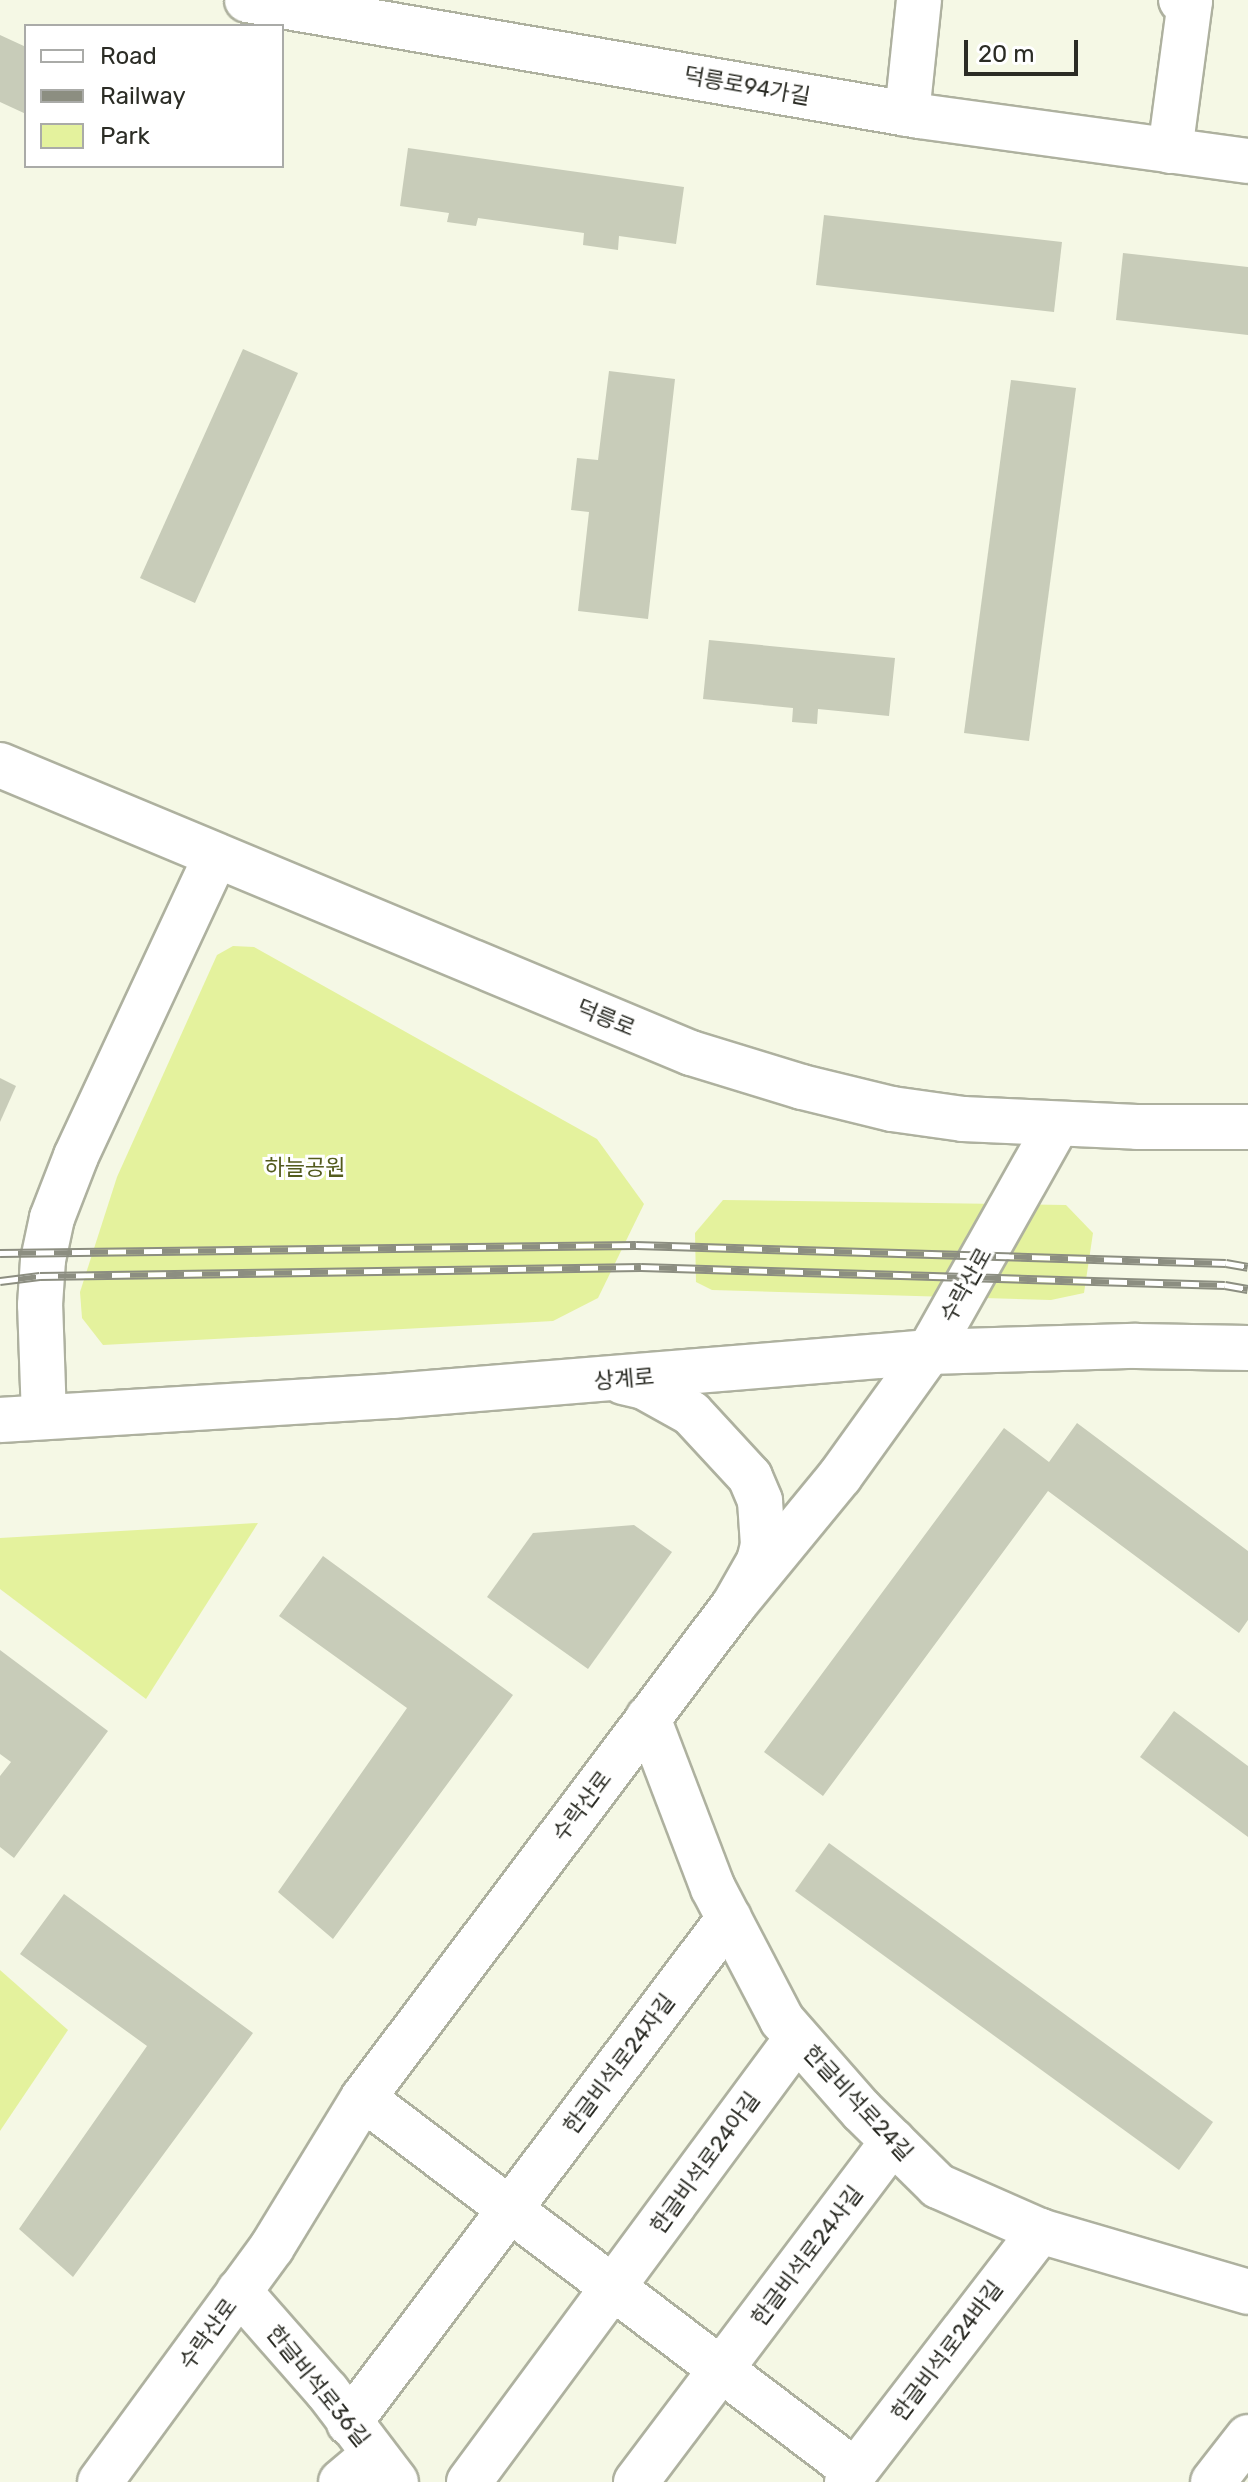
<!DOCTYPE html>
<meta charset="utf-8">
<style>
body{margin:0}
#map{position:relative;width:1248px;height:2482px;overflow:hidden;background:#f5f8e5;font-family:Rubik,"Noto Sans KR",sans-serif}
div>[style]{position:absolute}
.green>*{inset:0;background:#e4f29d}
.building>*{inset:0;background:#c8ccb9}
.roads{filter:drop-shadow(2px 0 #aeb19f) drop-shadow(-2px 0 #aeb19f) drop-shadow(0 2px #aeb19f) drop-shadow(0 -2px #aeb19f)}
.minor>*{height:44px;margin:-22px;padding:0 22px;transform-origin:22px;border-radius:22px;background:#fff}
.major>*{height:44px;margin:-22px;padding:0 22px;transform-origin:22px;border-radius:22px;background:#fff}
.rail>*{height:9px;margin-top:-4.5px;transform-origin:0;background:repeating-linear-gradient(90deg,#fff 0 18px,#8c8e81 0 36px);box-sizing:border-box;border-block:2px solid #8c8e81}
span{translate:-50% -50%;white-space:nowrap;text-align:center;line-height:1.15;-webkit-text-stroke:6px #fff;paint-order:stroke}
.street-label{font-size:22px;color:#2b2c25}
.park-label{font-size:22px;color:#535b1d}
.legend{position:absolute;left:24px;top:24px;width:260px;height:144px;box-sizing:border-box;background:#fff;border:2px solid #aaaba8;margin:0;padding:10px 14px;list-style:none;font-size:24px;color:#2b2c25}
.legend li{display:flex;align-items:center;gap:16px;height:40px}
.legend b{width:40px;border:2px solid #aaaba8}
.scale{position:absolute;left:964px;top:40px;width:114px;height:36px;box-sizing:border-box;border:4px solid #2b2c25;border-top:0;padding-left:10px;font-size:24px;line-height:28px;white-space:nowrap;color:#2b2c25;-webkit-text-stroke:6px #fff;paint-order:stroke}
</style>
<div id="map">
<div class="green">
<div style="clip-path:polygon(233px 946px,254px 947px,597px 1139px,644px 1204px,598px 1298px,553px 1321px,103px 1345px,82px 1318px,80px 1292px,117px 1177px,217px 955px)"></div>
<div style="clip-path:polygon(723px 1200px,1066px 1205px,1093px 1233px,1084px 1293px,1051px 1300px,712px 1290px,696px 1282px,695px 1233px)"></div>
<div style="clip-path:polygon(258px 1523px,146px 1699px,0 1589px,0 1538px)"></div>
<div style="clip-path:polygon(0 1970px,68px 2030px,0 2131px)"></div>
</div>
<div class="building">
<div style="clip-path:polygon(0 35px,26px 47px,26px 114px,0 102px)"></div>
<div style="clip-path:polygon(408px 148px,684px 187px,676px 244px,619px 236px,618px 250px,583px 245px,584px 233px,478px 218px,476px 226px,447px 222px,449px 213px,400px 206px)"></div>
<div style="clip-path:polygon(824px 215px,1062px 242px,1054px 312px,816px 285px)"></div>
<div style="clip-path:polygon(1123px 253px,1248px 267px,1248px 335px,1116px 320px)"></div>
<div style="clip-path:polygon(243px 349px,298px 373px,195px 603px,140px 578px)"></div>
<div style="clip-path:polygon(609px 371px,675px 379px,648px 619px,578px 611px,589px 512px,571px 510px,577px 458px,598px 460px)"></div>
<div style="clip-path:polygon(1011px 380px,1076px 388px,1029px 741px,964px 733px)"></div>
<div style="clip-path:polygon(709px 640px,895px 658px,889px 716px,818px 709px,817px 724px,792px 722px,793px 708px,703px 699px)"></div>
<div style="clip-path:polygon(0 1078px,16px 1086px,0 1122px)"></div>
<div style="clip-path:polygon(1077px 1423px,1248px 1551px,1248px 1620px,1239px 1633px,1048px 1491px,823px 1796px,764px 1752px,1004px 1428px,1049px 1462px)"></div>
<div style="clip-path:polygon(634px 1525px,672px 1552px,588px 1669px,487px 1597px,533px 1533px)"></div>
<div style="clip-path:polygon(323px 1556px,513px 1695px,333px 1939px,278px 1892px,407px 1708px,279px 1616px)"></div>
<div style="clip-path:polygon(0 1650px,108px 1731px,14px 1858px,0 1847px,0 1776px,11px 1762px,0 1754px)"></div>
<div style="clip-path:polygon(1174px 1711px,1248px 1766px,1248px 1837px,1140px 1757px)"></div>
<div style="clip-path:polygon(829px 1843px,1213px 2122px,1179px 2170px,795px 1891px)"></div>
<div style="clip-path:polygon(64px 1894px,253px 2033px,73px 2277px,19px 2229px,147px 2046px,20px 1954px)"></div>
</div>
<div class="roads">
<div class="minor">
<div style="left:247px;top:0;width:682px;rotate:9.79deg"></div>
<div style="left:919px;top:116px;width:332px;rotate:7.8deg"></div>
<div style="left:907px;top:114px;width:115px;rotate:-84deg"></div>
<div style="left:1170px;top:151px;width:151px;rotate:-82.4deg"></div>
<div style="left:1190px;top:1px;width:9px;rotate:-174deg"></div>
<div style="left:44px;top:1417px;width:112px;rotate:-92deg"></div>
<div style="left:40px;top:1305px;width:45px;rotate:-86.2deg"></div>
<div style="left:43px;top:1260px;width:43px;rotate:-77.9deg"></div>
<div style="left:52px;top:1218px;width:66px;rotate:-68.8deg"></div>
<div style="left:76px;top:1156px;width:331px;rotate:-65deg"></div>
<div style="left:648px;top:1718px;width:182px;rotate:69.1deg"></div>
<div style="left:713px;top:1888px;width:149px;rotate:62.4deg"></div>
<div style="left:782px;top:2020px;width:121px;rotate:48.7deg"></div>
<div style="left:862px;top:2111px;width:107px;rotate:44.6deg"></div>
<div style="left:938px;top:2186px;width:111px;rotate:23.8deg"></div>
<div style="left:1040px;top:2231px;width:217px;rotate:16.3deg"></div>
<div style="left:363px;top:2098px;width:617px;rotate:37.17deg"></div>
<div style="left:239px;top:2291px;width:133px;rotate:48.7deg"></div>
<div style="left:327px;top:2391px;width:114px;rotate:52.8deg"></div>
<div style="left:349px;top:2423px;width:632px;rotate:-53.04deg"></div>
<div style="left:100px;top:2482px;width:291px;rotate:-53.8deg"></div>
<div style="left:272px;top:2247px;width:175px;rotate:-58.6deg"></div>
<div style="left:363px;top:2098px;width:617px;rotate:-53.04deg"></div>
<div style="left:734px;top:1605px;width:167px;rotate:-50.6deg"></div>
<div style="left:840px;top:1476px;width:153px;rotate:-54.3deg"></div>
<div style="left:929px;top:1352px;width:261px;rotate:-60.6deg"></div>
<div style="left:341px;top:2482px;width:42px;rotate:-40.2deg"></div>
<div style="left:469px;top:2482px;width:552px;rotate:-53.55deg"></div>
<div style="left:636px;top:2482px;width:427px;rotate:-53deg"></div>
<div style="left:847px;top:2482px;width:317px;rotate:-52.4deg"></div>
<div style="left:1213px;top:2482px;width:57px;rotate:-52.1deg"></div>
</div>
<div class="major">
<div style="left:0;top:765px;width:749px;rotate:22.63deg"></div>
<div style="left:691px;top:1053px;width:116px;rotate:17deg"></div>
<div style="left:802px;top:1087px;width:93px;rotate:13.7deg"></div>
<div style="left:892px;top:1109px;width:72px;rotate:8deg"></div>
<div style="left:963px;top:1119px;width:174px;rotate:2.6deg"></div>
<div style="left:1137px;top:1127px;width:111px"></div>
<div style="left:623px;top:1382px;width:22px;rotate:13deg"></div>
<div style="left:644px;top:1387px;width:54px;rotate:29deg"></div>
<div style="left:691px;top:1413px;width:87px;rotate:47.3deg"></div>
<div style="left:750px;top:1477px;width:26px;rotate:67deg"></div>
<div style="left:760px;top:1501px;width:44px;rotate:86.1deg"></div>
<div style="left:763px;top:1545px;width:16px;rotate:104deg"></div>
<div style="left:759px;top:1561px;width:51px;rotate:119.6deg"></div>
<div style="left:0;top:1420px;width:393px;rotate:-3.5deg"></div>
<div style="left:392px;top:1396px;width:539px;rotate:-4.68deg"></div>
<div style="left:929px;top:1352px;width:207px;rotate:-1.7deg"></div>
<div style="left:1136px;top:1346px;width:112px;rotate:1deg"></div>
</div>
</div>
<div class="rail">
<div style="left:0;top:1253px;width:636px;rotate:-0.72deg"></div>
<div style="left:636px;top:1245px;width:590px;rotate:1.75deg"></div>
<div style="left:1226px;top:1263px;width:22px;rotate:10deg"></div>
<div style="left:0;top:1281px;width:40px;rotate:-7.1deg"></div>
<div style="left:40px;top:1276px;width:601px;rotate:-0.86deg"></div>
<div style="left:641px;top:1267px;width:584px;rotate:1.77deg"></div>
<div style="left:1225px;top:1285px;width:23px;rotate:10deg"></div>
</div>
<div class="street-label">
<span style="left:747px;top:86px;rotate:10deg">덕릉로94가길</span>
<span style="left:606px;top:1018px;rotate:22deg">덕릉로</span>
<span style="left:966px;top:1285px;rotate:-61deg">수락산로</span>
<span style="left:624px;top:1379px;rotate:-5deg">상계로</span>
<span style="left:582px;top:1806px;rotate:-53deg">수락산로</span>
<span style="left:619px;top:2064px;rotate:-53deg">한글비석로24자길</span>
<span style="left:858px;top:2103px;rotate:47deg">한글비석로24길</span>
<span style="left:705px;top:2163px;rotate:-54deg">한글비석로24아길</span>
<span style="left:807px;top:2256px;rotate:-53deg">한글비석로24사길</span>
<span style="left:208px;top:2334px;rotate:-54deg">수락산로</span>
<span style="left:947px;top:2351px;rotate:-53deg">한글비석로24바길</span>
<span style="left:318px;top:2386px;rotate:51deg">한글비석로36길</span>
</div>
<div class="park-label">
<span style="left:305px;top:1168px">하늘공원</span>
</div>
<ul class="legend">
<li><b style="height:10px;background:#fff"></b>Road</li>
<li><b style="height:10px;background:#8c8e81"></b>Railway</li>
<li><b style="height:22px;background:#e4f29d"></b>Park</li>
</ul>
<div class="scale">20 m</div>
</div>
